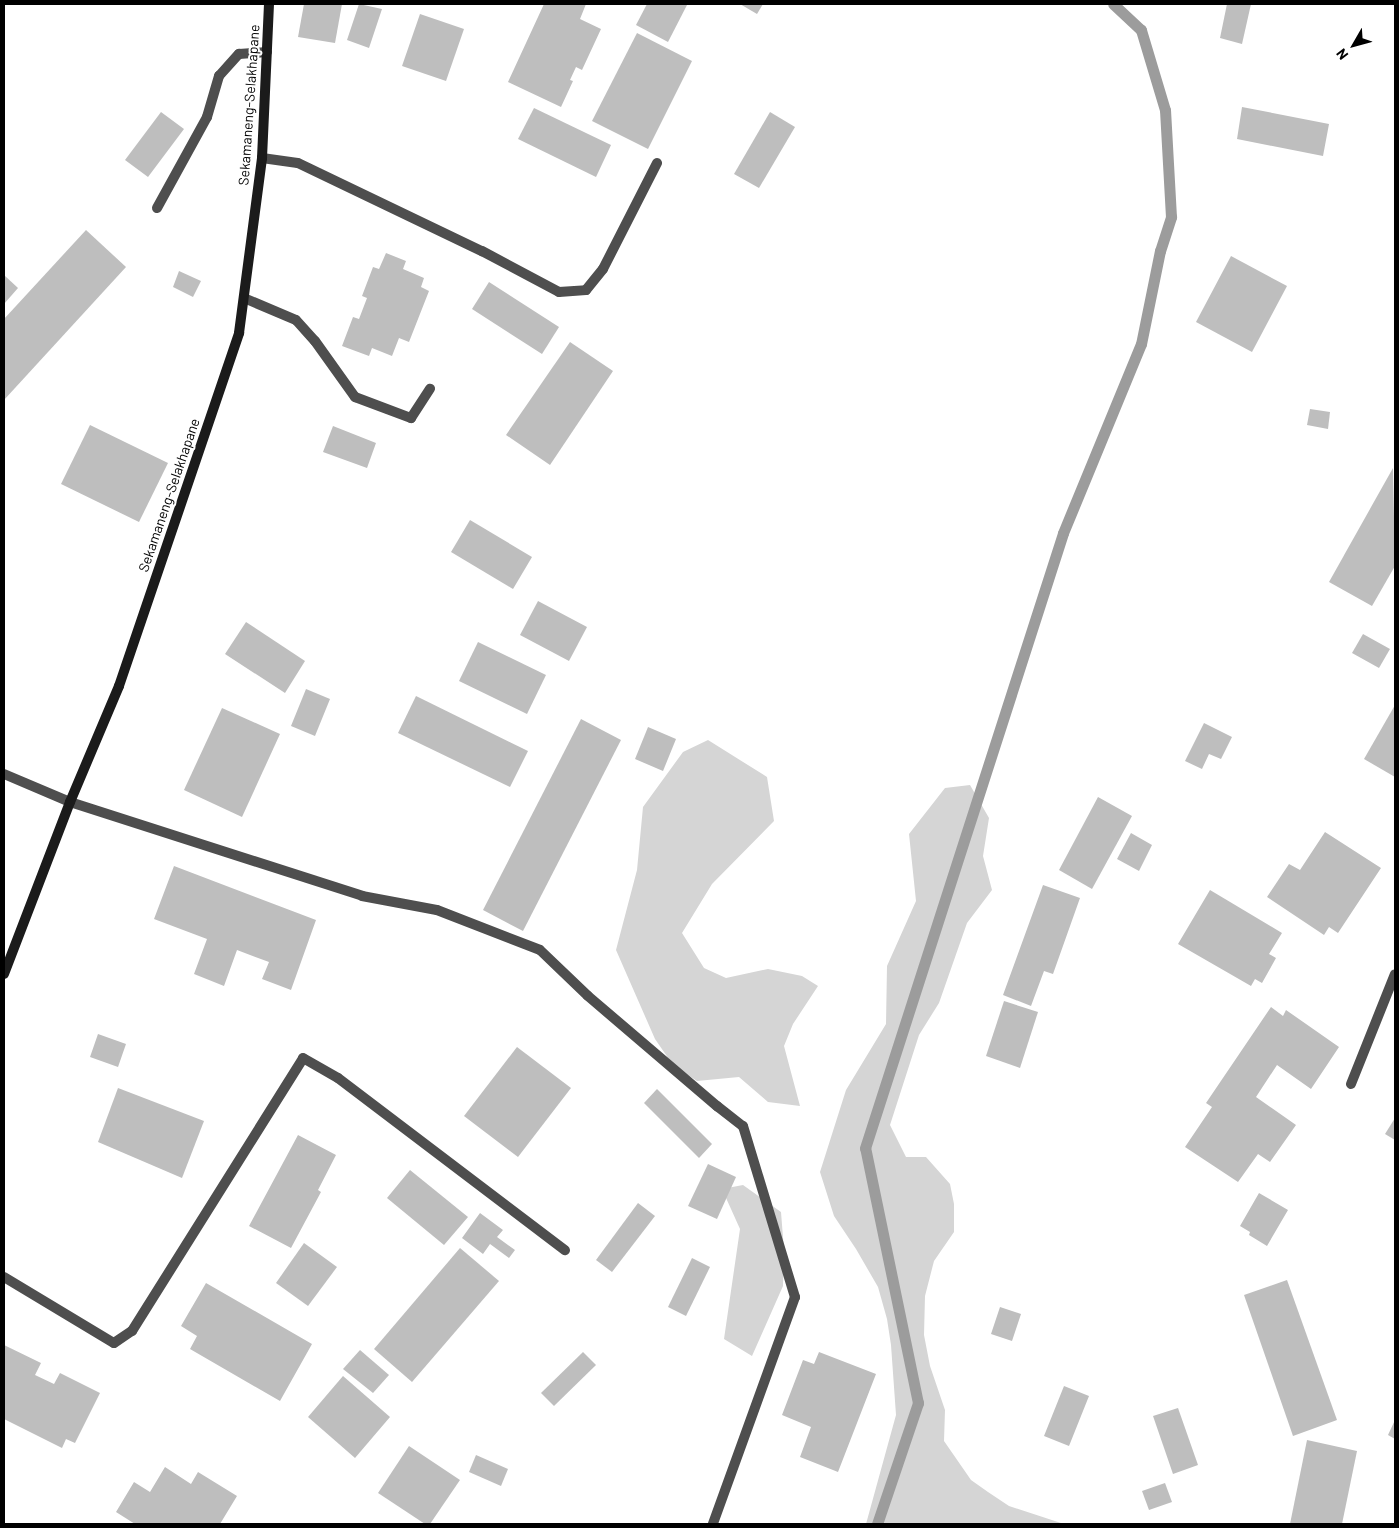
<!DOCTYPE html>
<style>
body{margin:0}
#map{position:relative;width:1399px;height:1528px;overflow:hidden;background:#fff;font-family:Barlow,sans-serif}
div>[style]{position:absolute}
.green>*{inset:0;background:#d5d5d5}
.stream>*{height:11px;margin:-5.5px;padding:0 5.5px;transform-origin:5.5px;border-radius:5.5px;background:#9c9c9c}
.building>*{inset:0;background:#bebebe}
.lane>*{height:10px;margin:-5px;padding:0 5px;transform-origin:5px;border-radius:5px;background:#4e4e4e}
.street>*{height:10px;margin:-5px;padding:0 5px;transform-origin:5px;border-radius:5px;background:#4e4e4e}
.secondary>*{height:10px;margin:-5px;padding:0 5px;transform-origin:5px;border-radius:5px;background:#1b1b1b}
span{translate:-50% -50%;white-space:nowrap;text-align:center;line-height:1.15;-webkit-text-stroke:4px #fff;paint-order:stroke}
.street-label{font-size:14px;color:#000}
.frame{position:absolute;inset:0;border:5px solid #000;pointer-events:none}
.north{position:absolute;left:1329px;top:20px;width:50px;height:50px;-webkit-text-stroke:4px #fff;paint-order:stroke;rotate:232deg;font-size:14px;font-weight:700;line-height:20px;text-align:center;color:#000}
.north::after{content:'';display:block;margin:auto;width:18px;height:22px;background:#000;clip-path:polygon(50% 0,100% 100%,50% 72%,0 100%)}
</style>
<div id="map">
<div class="green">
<div style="clip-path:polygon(708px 740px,767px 777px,774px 821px,712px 884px,682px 933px,704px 968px,726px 978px,768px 969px,802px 976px,818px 986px,793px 1024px,784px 1046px,800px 1106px,768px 1102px,739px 1077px,697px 1081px,673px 1065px,655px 1039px,616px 950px,637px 870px,643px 807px,683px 752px)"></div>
<div style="clip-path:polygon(970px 785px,989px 818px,983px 856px,992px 890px,967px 923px,939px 1003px,919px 1035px,890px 1125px,906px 1157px,926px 1157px,950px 1184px,954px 1204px,954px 1232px,934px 1261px,925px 1296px,924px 1335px,930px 1366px,945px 1410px,944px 1441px,971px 1480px,988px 1492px,1009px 1506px,1064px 1524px,866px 1524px,896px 1415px,891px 1345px,887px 1319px,878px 1287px,856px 1249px,834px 1216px,820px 1172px,846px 1090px,886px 1024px,887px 966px,916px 901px,909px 834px,945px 788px)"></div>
<div style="clip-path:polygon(743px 1185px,781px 1212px,784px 1250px,783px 1286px,752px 1356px,724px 1339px,740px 1229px,722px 1189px)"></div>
</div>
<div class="stream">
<div style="left:877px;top:1524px;width:128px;rotate:-71.3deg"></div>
<div style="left:918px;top:1403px;width:260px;rotate:-101.7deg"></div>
<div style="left:865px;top:1148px;width:646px;rotate:-72.15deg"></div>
<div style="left:1063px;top:533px;width:204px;rotate:-67.6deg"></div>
<div style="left:1141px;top:344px;width:95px;rotate:-78.5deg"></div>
<div style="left:1160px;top:251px;width:36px;rotate:-72deg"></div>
<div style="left:1171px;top:217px;width:107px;rotate:-93.2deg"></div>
<div style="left:1165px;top:110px;width:84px;rotate:-106.7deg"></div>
<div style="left:1141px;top:30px;width:38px;rotate:-137deg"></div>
</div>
<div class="building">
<div style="clip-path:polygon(304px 4px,342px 4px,335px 43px,298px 37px)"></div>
<div style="clip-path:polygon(359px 4px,382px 9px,369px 48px,347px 40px)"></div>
<div style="clip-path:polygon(544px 4px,586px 4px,580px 19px,601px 29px,582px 70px,576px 67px,570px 80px,573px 81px,561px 107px,508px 82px)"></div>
<div style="clip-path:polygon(647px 4px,687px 5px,668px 42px,636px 25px)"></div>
<div style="clip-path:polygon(740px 4px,763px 4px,757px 14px)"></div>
<div style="clip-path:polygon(1227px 4px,1251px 4px,1242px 44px,1220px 38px)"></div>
<div style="clip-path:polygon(420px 14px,464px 29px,446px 81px,402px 66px)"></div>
<div style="clip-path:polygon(637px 33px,692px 61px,648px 149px,592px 121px)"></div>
<div style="clip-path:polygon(1242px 107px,1329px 124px,1323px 156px,1237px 139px)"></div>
<div style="clip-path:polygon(534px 108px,611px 145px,596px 177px,518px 139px)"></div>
<div style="clip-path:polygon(161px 112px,184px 129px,148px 177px,125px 160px)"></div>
<div style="clip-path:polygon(770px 112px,795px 127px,759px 188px,734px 174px)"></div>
<div style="clip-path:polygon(86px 230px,126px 267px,4px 400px,4px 319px)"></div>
<div style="clip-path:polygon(386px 253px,406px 261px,403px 269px,424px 278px,421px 287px,429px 291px,409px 342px,399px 338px,392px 356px,372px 348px,369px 356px,342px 346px,353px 317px,359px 319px,367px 298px,362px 296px,373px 267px,379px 269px)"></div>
<div style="clip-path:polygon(1231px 256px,1287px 286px,1252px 352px,1196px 322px)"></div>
<div style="clip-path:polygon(179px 271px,201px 281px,193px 297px,173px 287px)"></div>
<div style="clip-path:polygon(4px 275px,18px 288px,4px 304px)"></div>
<div style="clip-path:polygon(489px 282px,559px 327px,542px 354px,472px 309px)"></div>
<div style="clip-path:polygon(570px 342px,613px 371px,550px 465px,506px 435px)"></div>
<div style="clip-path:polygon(1310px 409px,1330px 412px,1328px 429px,1307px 425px)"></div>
<div style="clip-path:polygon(90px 425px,168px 463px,139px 522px,61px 484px)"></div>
<div style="clip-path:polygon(333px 426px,376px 443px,367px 468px,323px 452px)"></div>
<div style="clip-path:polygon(1393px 468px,1395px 566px,1372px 606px,1329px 582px)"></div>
<div style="clip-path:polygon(470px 520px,532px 557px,513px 589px,451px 552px)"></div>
<div style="clip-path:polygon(538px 601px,587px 627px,569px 661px,520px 635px)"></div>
<div style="clip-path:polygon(246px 622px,305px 661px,285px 693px,225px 654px)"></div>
<div style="clip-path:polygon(1363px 634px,1390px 649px,1379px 668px,1352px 653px)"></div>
<div style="clip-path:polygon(478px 642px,546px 675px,527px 714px,459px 681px)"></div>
<div style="clip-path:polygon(306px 689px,330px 699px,315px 736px,291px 726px)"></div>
<div style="clip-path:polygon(416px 696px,528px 751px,510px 787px,398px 733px)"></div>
<div style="clip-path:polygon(1395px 705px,1395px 777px,1364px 759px)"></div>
<div style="clip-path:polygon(222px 708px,280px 734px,242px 817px,184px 790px)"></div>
<div style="clip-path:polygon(581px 719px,621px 740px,523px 931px,483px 910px)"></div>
<div style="clip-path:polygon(1204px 723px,1232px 737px,1221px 759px,1209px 754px,1202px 769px,1185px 761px)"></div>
<div style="clip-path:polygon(648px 727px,676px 739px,663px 771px,635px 759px)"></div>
<div style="clip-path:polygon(1098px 797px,1132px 816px,1092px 889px,1059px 870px)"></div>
<div style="clip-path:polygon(1325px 832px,1381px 868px,1338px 933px,1329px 927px,1324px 935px,1267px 897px,1289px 864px,1300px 870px)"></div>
<div style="clip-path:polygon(1131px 833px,1152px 845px,1139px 871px,1117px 859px)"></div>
<div style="clip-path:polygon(174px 866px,316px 920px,291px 990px,262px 979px,269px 962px,237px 950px,224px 986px,194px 974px,207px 939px,154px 919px)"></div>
<div style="clip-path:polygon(1043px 885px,1080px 898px,1053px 974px,1044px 971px,1031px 1006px,1003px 995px)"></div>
<div style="clip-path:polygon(1210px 890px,1282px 933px,1269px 954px,1276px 958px,1262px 983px,1255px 979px,1251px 986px,1178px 944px)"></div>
<div style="clip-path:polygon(1004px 1001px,1038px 1012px,1020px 1068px,986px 1056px)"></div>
<div style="clip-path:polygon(1271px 1007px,1283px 1016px,1286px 1010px,1339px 1047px,1311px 1089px,1277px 1065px,1256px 1097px,1296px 1125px,1270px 1162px,1258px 1154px,1238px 1182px,1185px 1147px,1212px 1107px,1206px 1103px)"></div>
<div style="clip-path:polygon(98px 1034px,126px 1044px,118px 1067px,90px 1057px)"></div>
<div style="clip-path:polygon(517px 1047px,571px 1088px,518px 1157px,464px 1116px)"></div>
<div style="clip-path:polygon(118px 1088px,204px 1121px,182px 1178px,98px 1142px)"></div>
<div style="clip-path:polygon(657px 1089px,712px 1144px,699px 1158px,644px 1103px)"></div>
<div style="clip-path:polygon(1395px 1118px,1395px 1140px,1385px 1134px)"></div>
<div style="clip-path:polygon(298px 1135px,336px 1155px,318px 1190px,321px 1192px,291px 1248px,249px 1226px)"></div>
<div style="clip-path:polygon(708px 1164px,736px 1177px,717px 1219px,688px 1206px)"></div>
<div style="clip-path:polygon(410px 1170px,468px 1217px,444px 1245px,387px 1198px)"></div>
<div style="clip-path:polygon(1259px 1193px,1288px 1210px,1267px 1246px,1249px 1235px,1250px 1232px,1240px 1226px)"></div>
<div style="clip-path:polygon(638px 1203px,655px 1216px,612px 1272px,596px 1260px)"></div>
<div style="clip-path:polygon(480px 1213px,503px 1230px,497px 1237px,515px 1250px,509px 1258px,490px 1244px,483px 1254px,462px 1238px)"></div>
<div style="clip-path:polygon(304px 1243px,337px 1267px,308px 1306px,276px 1283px)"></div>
<div style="clip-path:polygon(460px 1248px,499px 1281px,412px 1382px,374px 1349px)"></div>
<div style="clip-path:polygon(692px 1258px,710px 1267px,686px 1316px,668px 1307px)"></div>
<div style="clip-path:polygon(1287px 1280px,1337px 1420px,1293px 1436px,1244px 1295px)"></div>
<div style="clip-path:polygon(206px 1283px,312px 1344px,280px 1401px,190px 1349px,197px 1336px,181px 1326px)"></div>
<div style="clip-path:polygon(1000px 1307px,1021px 1314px,1012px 1341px,991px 1334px)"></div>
<div style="clip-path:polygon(4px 1345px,41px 1363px,35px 1375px,54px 1384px,60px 1373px,100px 1393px,75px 1443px,66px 1439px,62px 1448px,4px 1419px)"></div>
<div style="clip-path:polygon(360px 1350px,389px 1375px,373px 1393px,343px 1369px)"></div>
<div style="clip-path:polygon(583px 1352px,596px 1365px,554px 1406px,541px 1393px)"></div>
<div style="clip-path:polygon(819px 1352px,876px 1374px,838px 1472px,800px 1457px,811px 1427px,782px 1415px,803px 1360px,814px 1364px)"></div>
<div style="clip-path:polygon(343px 1376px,390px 1417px,355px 1458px,308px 1417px)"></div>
<div style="clip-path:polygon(1064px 1386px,1089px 1396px,1069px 1446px,1044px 1436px)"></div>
<div style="clip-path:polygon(1178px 1408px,1198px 1465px,1173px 1474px,1153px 1416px)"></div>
<div style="clip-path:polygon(1395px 1420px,1395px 1439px,1388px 1435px)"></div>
<div style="clip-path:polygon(1307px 1440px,1357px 1451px,1342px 1524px,1290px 1524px)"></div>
<div style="clip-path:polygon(409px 1446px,460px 1480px,430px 1524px,425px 1524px,378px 1493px)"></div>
<div style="clip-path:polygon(476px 1455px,508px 1469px,501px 1486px,469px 1472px)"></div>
<div style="clip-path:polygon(165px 1467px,191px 1484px,198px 1472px,237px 1496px,220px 1524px,135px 1524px,116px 1512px,134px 1482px,150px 1492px)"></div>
<div style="clip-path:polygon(1165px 1483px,1172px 1502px,1149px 1510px,1142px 1491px)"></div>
</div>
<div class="lane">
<div style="left:262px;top:158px;width:36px;rotate:8deg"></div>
<div style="left:298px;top:163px;width:204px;rotate:25.6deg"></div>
<div style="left:482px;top:251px;width:87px;rotate:28deg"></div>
<div style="left:559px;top:292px;width:27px;rotate:-4deg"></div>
<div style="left:586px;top:290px;width:27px;rotate:-51deg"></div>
<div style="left:603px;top:269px;width:119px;rotate:-63deg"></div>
<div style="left:157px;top:208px;width:104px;rotate:-61.2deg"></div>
<div style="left:207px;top:117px;width:43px;rotate:-73.7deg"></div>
<div style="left:219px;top:76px;width:30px;rotate:-48deg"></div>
<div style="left:239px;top:54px;width:28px;rotate:-4deg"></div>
<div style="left:244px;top:298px;width:56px;rotate:22.9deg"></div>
<div style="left:296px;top:320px;width:28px;rotate:48deg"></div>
<div style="left:315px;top:341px;width:69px;rotate:54.5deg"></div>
<div style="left:355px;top:397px;width:60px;rotate:20.6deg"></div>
<div style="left:411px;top:418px;width:35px;rotate:-57deg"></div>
<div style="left:70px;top:802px;width:307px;rotate:17.8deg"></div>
<div style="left:362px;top:896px;width:76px;rotate:10.6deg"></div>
<div style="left:437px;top:910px;width:110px;rotate:21.2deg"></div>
<div style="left:540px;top:950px;width:66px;rotate:43.8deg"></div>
<div style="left:588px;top:996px;width:170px;rotate:40.5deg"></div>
<div style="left:717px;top:1106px;width:33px;rotate:38deg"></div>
<div style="left:743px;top:1126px;width:179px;rotate:73.1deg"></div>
<div style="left:795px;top:1297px;width:241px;rotate:109.9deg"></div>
<div style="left:1351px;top:1084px;width:118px;rotate:-68.2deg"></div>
<div style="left:4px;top:1277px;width:128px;rotate:31deg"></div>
<div style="left:114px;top:1343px;width:22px;rotate:-34deg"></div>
<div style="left:132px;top:1331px;width:322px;rotate:-57.9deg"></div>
<div style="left:303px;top:1058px;width:40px;rotate:29.7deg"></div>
<div style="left:338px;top:1078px;width:285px;rotate:37.2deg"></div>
</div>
<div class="street">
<div style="left:4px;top:774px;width:72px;rotate:23deg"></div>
</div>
<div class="secondary">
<div style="left:4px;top:974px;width:184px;rotate:-69deg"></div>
<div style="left:70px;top:802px;width:126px;rotate:-67.1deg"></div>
<div style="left:119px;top:686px;width:373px;rotate:-71.2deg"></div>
<div style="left:239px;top:333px;width:177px;rotate:-82.5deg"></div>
<div style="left:262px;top:158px;width:154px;rotate:-87.4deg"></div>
</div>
<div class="street-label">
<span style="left:249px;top:105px;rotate:-86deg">Sekamaneng-Selakhapane</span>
<span style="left:169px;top:495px;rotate:-71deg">Sekamaneng-Selakhapane</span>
</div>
<div class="frame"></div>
<div class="north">N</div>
</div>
